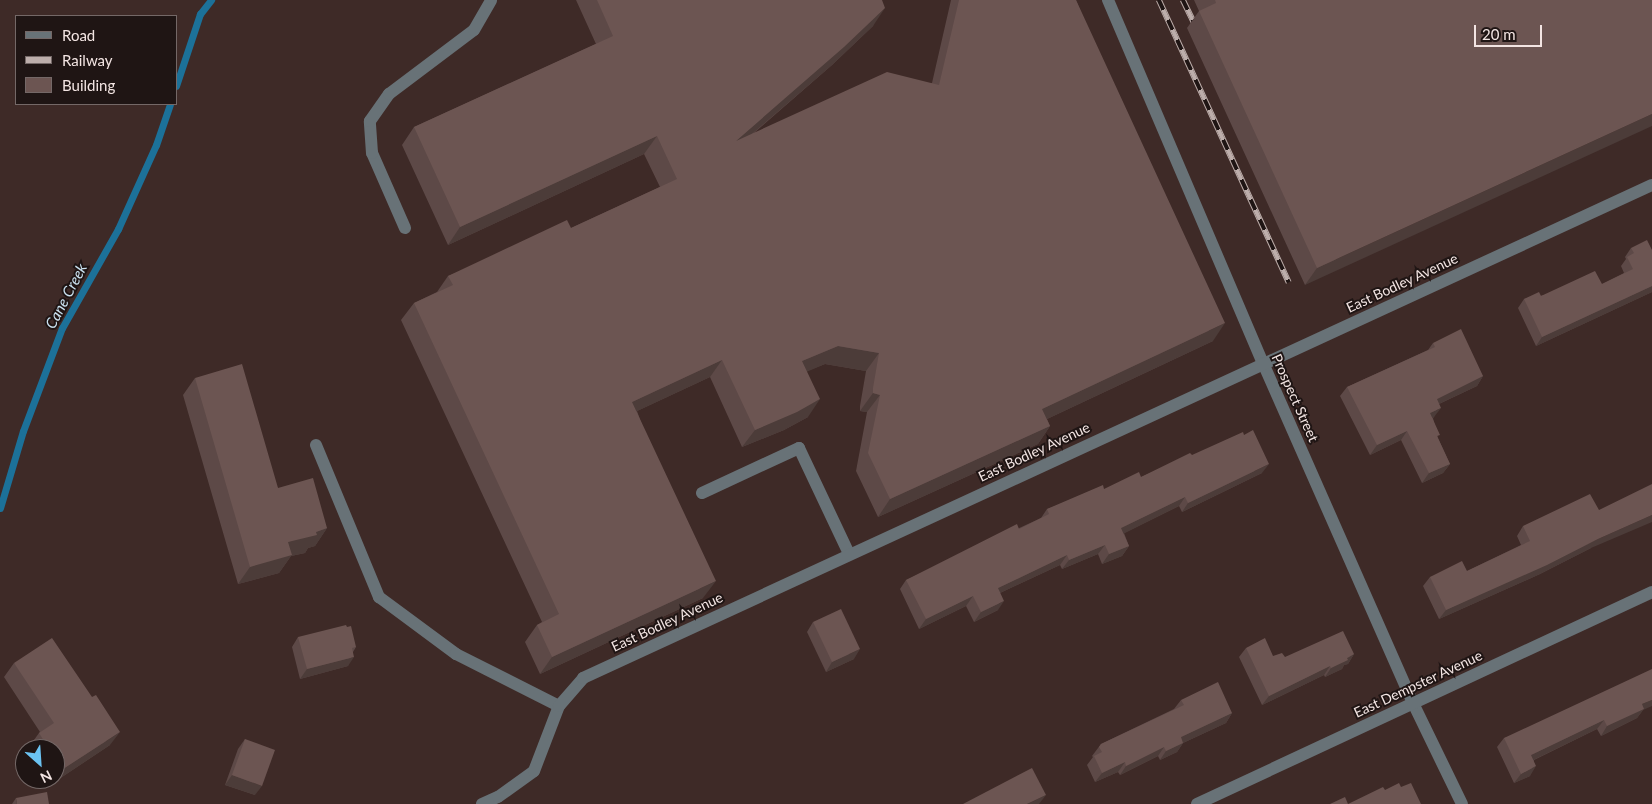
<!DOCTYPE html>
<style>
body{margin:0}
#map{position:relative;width:1652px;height:804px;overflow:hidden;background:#3e2a27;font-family:Lato,sans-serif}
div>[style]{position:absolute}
.stream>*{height:7px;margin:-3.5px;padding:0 3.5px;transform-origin:3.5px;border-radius:3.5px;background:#1c7199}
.minor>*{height:12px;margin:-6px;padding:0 6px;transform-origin:6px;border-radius:6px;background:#687277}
.rail>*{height:5.5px;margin-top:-2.75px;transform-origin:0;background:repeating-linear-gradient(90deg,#1f1514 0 11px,#bdaeab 0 22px);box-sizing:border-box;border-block:1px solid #bdaeab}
.wall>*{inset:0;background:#5d4947}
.shaded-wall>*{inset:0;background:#4c3c39}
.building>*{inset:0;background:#6c5552}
span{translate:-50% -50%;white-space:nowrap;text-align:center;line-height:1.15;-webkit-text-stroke:4px #1f1514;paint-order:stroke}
.street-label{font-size:14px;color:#f3e5e3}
.water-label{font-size:15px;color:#cbe2f0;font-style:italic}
.legend{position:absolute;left:15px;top:15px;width:162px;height:90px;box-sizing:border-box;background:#1f1514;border:1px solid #746867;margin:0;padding:6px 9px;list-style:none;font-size:15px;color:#f3e5e3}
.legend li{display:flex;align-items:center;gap:10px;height:25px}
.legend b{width:25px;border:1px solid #746867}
.north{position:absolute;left:15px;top:739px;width:50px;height:50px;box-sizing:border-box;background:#1f1514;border:1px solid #746867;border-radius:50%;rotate:154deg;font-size:14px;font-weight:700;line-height:20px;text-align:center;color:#f3e5e3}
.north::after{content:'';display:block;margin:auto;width:18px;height:22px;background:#6bc3f2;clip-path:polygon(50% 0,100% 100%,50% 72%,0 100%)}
.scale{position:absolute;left:1474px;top:25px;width:68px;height:22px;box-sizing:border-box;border:2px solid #f3e5e3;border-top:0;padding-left:6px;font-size:15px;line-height:18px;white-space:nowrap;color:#f3e5e3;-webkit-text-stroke:4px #1f1514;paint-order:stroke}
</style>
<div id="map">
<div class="stream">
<div style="left:176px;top:86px;width:76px;rotate:-71.6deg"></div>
<div style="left:200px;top:14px;width:18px;rotate:-52deg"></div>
<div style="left:0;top:508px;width:80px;rotate:-73.4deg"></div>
<div style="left:23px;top:431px;width:110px;rotate:-69.3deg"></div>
<div style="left:62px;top:328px;width:114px;rotate:-60.5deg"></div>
<div style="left:118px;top:229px;width:92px;rotate:-65.7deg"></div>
<div style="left:156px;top:145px;width:43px;rotate:-71.1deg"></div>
</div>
<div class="minor">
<div style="left:1108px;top:0;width:395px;rotate:66.9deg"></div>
<div style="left:1263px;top:363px;width:372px;rotate:66.2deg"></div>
<div style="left:1413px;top:703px;width:112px;rotate:64.1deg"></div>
<div style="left:405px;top:228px;width:82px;rotate:-113.7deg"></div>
<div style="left:372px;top:153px;width:32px;rotate:-94deg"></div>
<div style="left:370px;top:121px;width:33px;rotate:-55deg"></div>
<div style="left:389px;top:94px;width:106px;rotate:-37deg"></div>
<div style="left:474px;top:30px;width:34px;rotate:-60deg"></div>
<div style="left:316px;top:445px;width:165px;rotate:67.5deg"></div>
<div style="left:379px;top:597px;width:96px;rotate:36.5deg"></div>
<div style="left:456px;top:654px;width:115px;rotate:26.8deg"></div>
<div style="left:702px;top:493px;width:107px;rotate:-24.9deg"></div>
<div style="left:799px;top:448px;width:117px;rotate:64.7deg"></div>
<div style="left:482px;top:804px;width:17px;rotate:-24deg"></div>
<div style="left:498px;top:797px;width:44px;rotate:-35.8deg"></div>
<div style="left:534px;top:771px;width:70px;rotate:-69deg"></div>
<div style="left:559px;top:706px;width:37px;rotate:-49deg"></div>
<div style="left:583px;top:678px;width:1177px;rotate:-24.76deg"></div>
<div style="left:1197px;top:804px;width:502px;rotate:-24.98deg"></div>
</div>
<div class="rail">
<div style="left:1159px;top:0;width:311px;rotate:65.3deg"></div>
<div style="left:1183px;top:0;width:28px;rotate:64deg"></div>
</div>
<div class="wall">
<div style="clip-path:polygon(576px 0,882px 0,873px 26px,832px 65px,754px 133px,932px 83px,951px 0,1076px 0,1213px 341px,1047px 419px,1050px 426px,1038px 444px,878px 517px,856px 471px,867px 412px,860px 411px,860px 406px,866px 371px,825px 364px,807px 371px,808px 417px,784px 430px,742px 447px,710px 377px,637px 411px,703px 598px,540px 674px,525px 642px,537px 625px,542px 622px,401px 320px,414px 303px,437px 292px,448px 276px,571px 228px,660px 187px,644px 154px,448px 245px,402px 145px,414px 127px,596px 44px)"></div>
<div style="clip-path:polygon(1194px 0,1652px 0,1305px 285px,1187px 28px,1199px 11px)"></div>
<div style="clip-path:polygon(1631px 248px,1652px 250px,1652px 292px,1536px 346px,1518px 308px,1524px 299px,1602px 284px,1624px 273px,1621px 266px,1626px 259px,1625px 257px)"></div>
<div style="clip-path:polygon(1433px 343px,1483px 376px,1477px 386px,1439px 404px,1434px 417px,1433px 418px,1438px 438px,1450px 464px,1443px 473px,1422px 483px,1401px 440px,1370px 455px,1340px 396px,1347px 387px,1428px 350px)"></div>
<div style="clip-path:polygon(195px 378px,278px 488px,327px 528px,315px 546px,308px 548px,305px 553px,291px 556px,279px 573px,238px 584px,183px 395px)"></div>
<div style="clip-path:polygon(1192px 455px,1262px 473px,1182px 512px,1179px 506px,1124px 533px,1129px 546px,1122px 556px,1102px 564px,1098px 554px,1062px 569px,1060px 565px,1000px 593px,998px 610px,974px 622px,966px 606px,919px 629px,900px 589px,906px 580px,1041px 518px,1047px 509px,1141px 477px)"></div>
<div style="clip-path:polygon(1523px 526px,1591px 548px,1540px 574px,1439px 619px,1423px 586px,1430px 577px,1467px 571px,1521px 545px,1517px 536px)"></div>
<div style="clip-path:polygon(813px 622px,854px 659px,826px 672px,807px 632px)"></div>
<div style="clip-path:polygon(298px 637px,356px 647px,353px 652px,348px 666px,300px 679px,292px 647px)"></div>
<div style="clip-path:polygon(1246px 648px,1273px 656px,1285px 657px,1354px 654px,1348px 664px,1344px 665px,1342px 669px,1325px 677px,1324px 675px,1262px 705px,1239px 657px)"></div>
<div style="clip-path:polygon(14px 663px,110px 745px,53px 783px,50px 779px,55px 779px,55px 749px,30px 749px,29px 747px,39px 733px,40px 732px,4px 677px)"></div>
<div style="clip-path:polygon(1181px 700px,1232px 713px,1226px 723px,1183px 743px,1177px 752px,1160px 760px,1158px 756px,1120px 775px,1118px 772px,1095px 782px,1087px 765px,1093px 757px,1092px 756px,1101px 744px,1174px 709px)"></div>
<div style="clip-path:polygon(1643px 710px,1637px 718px,1601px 736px,1597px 729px,1534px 760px,1530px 776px,1514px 783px,1497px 747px,1504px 738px)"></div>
<div style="clip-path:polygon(245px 739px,255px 795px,225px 785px,238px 749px)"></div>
<div style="clip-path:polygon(16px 798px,17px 804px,12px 804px)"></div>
</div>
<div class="shaded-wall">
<div style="clip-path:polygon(885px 8px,873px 26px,832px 65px,724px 158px,736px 141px)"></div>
<div style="clip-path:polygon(1652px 114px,1652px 126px,1305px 285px,1317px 268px)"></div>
<div style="clip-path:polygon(657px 136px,644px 154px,448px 245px,460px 227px)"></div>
<div style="clip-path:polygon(1652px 286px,1652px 292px,1536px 346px,1542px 337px)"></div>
<div style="clip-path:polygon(1225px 323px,1213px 341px,1030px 427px,1042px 409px)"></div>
<div style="clip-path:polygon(838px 346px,879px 353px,866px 371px,825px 364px,790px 379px,802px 361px)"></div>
<div style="clip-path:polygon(722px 360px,710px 377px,620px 419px,632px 402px)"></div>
<div style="clip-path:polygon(1483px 376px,1477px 386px,1430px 408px,1437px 399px)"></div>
<div style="clip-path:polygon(873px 393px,880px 395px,867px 412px,860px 411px)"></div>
<div style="clip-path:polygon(820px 399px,808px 417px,784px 430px,742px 447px,755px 430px)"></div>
<div style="clip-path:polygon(1441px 408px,1434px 417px,1424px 422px,1430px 413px)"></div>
<div style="clip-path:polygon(1050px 426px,1038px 444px,878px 517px,890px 499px)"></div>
<div style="clip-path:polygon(1407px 431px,1401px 440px,1370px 455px,1377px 445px)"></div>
<div style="clip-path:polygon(1269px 464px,1262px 473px,1182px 512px,1188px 503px)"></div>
<div style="clip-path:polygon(1450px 464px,1443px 473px,1422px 483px,1429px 473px)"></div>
<div style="clip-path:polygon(1185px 497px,1179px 506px,1115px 538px,1121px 528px)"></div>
<div style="clip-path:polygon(1652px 515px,1652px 522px,1591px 548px,1540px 574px,1439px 619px,1446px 610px,1598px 539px)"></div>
<div style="clip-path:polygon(327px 528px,315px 546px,308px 548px,305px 553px,291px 556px,279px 573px,238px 584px,250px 567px,288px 542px,316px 532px)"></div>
<div style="clip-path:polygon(1105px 545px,1098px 554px,1062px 569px,1069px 560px)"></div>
<div style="clip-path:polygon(1129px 546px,1122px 556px,1102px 564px,1109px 554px)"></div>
<div style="clip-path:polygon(1067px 555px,1060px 565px,991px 597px,998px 588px)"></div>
<div style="clip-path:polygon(716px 581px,703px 598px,540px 674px,552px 657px)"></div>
<div style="clip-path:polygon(973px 596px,966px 606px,919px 629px,926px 619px)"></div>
<div style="clip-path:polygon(1004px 601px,998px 610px,974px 622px,981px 612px)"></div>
<div style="clip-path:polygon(860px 649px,854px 659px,826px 672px,832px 662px)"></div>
<div style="clip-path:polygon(1354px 654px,1348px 664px,1344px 665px,1342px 669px,1325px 677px,1331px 668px)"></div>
<div style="clip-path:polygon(354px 657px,348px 666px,300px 679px,307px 669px)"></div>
<div style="clip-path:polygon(1330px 666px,1324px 675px,1262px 705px,1269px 696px)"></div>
<div style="clip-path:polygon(1652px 700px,1652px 706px,1643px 710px,1637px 718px,1601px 736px,1607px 726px,1642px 704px)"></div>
<div style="clip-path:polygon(1232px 713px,1226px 723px,1174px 747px,1181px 737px)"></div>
<div style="clip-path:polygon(1604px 720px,1597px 729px,1525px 764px,1531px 755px)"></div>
<div style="clip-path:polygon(120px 732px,110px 745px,53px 783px,63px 769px)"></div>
<div style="clip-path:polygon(1183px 743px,1177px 752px,1160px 760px,1166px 751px)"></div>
<div style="clip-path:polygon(1164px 747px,1158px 756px,1120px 775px,1126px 766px)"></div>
<div style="clip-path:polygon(1125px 762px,1118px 772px,1095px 782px,1102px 773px)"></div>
<div style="clip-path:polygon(1536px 766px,1530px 776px,1514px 783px,1521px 774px)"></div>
<div style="clip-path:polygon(232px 775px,262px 786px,255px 795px,225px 785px)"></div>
<div style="clip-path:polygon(1046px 795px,1039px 804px,1027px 804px)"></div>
</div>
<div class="building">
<div style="clip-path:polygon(597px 0,882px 0,885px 8px,844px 47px,736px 141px,887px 72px,939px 85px,959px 0,1076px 0,1225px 323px,1042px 409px,1050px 426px,890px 499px,868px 453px,880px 395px,873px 393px,873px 388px,879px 353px,838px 346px,802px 361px,820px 399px,797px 412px,755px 430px,722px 360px,632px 402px,716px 581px,552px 657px,537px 625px,559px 614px,414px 303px,453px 285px,448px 276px,567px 220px,571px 228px,677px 179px,657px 136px,460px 227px,414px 127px,613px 36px)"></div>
<div style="clip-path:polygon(1215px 0,1652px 0,1652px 114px,1317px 268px,1199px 11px,1216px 3px)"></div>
<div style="clip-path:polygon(1647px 240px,1652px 250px,1652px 286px,1542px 337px,1524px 299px,1539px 292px,1541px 296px,1595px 271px,1602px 284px,1633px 269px,1627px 257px,1634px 253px,1631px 248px)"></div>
<div style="clip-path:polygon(1461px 329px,1483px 376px,1437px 399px,1441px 408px,1430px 413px,1440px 435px,1437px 436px,1450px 464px,1429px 473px,1407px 431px,1377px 445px,1347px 387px,1435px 347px,1433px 343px)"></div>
<div style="clip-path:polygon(242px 364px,278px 488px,313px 478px,327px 528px,316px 532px,317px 535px,288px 542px,292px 555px,250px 567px,195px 378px)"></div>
<div style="clip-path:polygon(1253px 430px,1269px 464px,1188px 503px,1185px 497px,1121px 528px,1129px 546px,1109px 554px,1105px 545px,1069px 560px,1067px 555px,998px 588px,1004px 601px,981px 612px,973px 596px,926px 619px,906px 580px,1017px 524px,1019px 529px,1049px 514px,1047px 509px,1103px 485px,1104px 489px,1139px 472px,1141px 477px,1190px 453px,1192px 455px,1243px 432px,1244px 435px)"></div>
<div style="clip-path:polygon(1652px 484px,1652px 515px,1598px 539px,1547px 565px,1446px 610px,1430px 577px,1462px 561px,1467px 571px,1530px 541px,1523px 526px,1590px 494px,1599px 510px)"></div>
<div style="clip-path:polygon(841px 609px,860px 649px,832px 662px,813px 622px)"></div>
<div style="clip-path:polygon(346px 625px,347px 627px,351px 626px,356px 647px,352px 648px,354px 657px,307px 669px,298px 637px)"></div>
<div style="clip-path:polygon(1343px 631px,1354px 654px,1347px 658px,1348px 660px,1331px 668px,1330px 666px,1269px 696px,1246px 648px,1265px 638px,1273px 656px,1282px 653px,1285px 657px)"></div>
<div style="clip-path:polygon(52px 638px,92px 697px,96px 695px,120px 732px,63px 769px,55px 758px,55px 749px,49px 749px,39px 733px,54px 723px,14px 663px)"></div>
<div style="clip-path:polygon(1652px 669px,1652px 700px,1642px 704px,1644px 709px,1607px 726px,1604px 720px,1531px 755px,1536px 766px,1521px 774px,1504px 738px)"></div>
<div style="clip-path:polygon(1218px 682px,1232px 713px,1181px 737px,1183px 743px,1166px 751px,1164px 747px,1126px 766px,1125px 762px,1102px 773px,1094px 756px,1102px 752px,1099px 747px,1101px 744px,1184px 705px,1181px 700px)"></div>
<div style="clip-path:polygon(245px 739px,275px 750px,262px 786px,232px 775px)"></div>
<div style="clip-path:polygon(1032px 768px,1046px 795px,1027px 804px,963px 804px)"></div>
<div style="clip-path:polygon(1399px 783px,1401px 787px,1411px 783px,1421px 804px,1348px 804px,1383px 787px,1385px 790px)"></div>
<div style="clip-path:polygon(47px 792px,49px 804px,17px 804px,16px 798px)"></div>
<div style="clip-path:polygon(1345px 797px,1348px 804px,1330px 804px)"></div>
</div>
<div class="street-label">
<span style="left:1402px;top:283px;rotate:-25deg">East Bodley Avenue</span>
<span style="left:1295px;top:398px;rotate:66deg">Prospect Street</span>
<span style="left:1034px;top:452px;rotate:-25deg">East Bodley Avenue</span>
<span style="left:667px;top:622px;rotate:-25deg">East Bodley Avenue</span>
<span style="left:1418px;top:684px;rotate:-25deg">East Dempster Avenue</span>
</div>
<div class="water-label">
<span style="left:66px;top:296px;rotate:-62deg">Cane Creek</span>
</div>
<ul class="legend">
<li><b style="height:6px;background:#687277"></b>Road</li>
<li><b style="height:6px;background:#bdaeab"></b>Railway</li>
<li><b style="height:14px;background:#6c5552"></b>Building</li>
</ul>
<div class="north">N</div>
<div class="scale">20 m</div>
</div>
